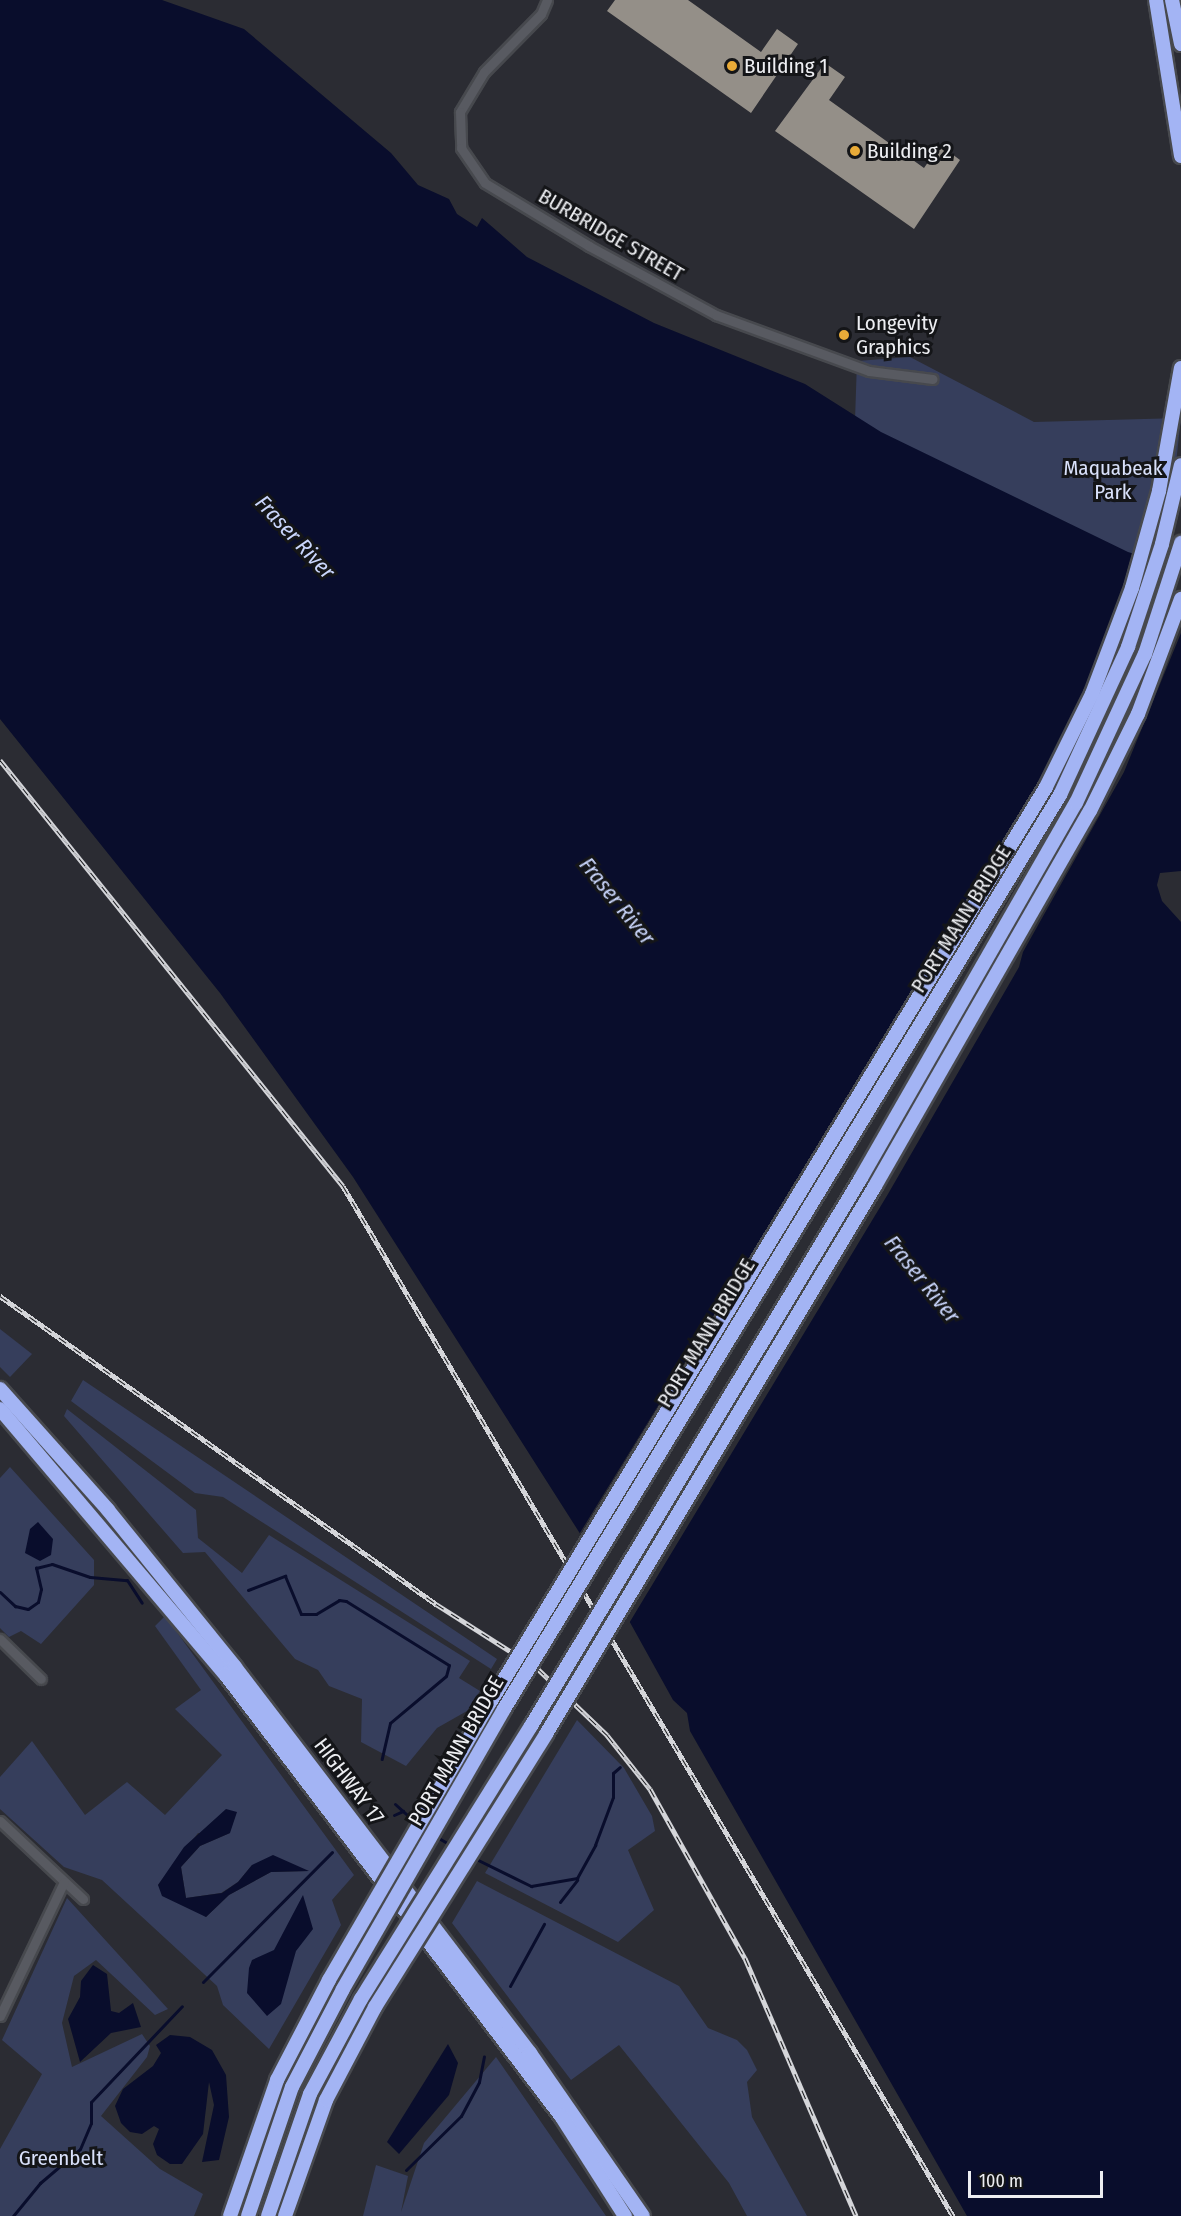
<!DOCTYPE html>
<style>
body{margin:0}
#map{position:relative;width:1181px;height:2216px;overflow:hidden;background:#2b2c33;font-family:"Fira Sans Condensed",sans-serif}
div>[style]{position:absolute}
.green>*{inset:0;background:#363e5c}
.water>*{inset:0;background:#090d2c}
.pier>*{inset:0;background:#2b2c33}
.stream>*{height:3px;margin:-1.5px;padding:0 1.5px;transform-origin:1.5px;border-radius:1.5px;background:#090d2c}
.building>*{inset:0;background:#948f88}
.roads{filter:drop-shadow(2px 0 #47494e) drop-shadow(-2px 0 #47494e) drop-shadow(0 2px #47494e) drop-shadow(0 -2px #47494e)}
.minor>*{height:9px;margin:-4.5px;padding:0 4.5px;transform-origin:4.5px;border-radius:4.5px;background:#585a61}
.highway>*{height:14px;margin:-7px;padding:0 7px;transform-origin:7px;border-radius:7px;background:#a3b4f4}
.rail>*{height:5px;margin-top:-2.5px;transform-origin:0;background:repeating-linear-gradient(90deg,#141518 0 9px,#d4d5d9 0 18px);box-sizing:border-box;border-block:2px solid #d4d5d9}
.bridges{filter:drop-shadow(2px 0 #47494e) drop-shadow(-2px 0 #47494e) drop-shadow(0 2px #47494e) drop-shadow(0 -2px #47494e)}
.highway-bridge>*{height:14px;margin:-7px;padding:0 7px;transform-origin:7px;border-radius:7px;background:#a3b4f4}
.dots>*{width:16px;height:16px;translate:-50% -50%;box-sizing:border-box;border:3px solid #141518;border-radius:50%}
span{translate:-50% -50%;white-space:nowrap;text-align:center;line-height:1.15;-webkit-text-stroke:6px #141518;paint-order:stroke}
.poi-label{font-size:21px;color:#edeef2}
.left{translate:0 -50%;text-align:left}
.street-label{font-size:21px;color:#edeef2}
.park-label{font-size:21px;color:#d9e1fb}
.water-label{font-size:22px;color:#cad6fc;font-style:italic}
.scale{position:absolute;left:968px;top:2171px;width:135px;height:27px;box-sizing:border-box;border:3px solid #edeef2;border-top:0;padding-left:8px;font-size:18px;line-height:21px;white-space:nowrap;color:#edeef2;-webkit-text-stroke:4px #141518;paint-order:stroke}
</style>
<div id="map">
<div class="green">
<div style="clip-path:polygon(910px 357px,1034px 422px,1181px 418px,1170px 517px,1157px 558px,1134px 565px,855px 420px,857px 361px)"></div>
<div style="clip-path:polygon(0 1329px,32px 1354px,10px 1377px,0 1367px)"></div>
<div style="clip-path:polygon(83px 1380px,497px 1659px,491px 1669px,223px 1497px,195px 1493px,71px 1401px)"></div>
<div style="clip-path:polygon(67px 1409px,196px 1510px,198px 1538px,242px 1573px,269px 1535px,470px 1661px,459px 1678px,480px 1691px,467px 1711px,437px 1728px,406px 1766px,361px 1742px,362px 1699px,329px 1686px,318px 1670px,295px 1659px,205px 1552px,183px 1553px,64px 1416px)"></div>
<div style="clip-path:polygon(10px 1467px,94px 1560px,94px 1585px,41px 1644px,21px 1631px,9px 1637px,0 1628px,0 1478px)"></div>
<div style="clip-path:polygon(evenodd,165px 1616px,354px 1875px,332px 1900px,341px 1925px,269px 2049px,223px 2005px,217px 1986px,102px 1880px,64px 1867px,0 1809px,0 1777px,32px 1741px,85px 1815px,127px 1782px,165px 1815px,222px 1755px,175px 1709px,201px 1690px,155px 1626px,165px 1616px,198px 1833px,230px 1833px,200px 1846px,181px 1867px,186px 1898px,221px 1893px,238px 1882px,252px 1865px,308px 1871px,271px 1872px,229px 1895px,206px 1917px,158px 1885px,198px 1833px)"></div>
<div style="clip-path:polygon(577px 1720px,624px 1768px,652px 1816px,655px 1831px,628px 1850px,654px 1910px,618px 1942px,485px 1873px)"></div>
<div style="clip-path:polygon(477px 1881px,679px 1986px,708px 2028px,737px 2040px,747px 2050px,757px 2070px,747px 2082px,752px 2117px,807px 2216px,747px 2216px,729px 2183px,619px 2045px,571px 2080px,452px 1923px)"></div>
<div style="clip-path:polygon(67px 1898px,168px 2009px,155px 2015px,96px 1960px,74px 1976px,62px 2023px,72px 2067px,142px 2034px,150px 2046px,147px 2057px,101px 2116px,160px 2169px,203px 2194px,194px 2216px,0 2216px,0 2149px,42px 2074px,2px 2040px)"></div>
<div style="clip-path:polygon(496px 2057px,606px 2216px,363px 2216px,376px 2165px,408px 2176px,401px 2212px,424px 2143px)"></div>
</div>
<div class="water">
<div style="clip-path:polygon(0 0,162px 0,244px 29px,391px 153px,418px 185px,449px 199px,457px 214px,477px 227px,482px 218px,527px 257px,654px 323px,805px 384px,881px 432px,1128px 552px,1181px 568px,1181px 871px,1160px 873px,1157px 885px,1162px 901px,1181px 922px,1181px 2216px,967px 2216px,690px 1731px,687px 1713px,673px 1700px,586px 1543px,353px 1177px,220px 993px,0 719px)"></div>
<div style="clip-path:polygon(38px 1522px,53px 1539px,51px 1555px,40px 1561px,25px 1553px,30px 1529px)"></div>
<div style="clip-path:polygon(226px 1809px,237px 1812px,230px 1833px,200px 1846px,181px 1867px,186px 1898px,222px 1893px,238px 1882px,252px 1865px,273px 1855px,309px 1871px,271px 1872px,229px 1895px,206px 1917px,162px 1896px,158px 1885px,184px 1847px)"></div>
<div style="clip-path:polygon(303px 1895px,313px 1929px,296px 1951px,281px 2004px,267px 2016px,247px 1993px,249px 1968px,252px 1960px,274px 1950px)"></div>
<div style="clip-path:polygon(93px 1965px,107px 1974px,111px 2011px,119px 2013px,133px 2003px,141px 2027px,111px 2033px,80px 2062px,68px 2019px,80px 1997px,81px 1981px)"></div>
<div style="clip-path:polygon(170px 2035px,190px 2037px,212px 2050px,226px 2075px,229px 2117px,219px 2160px,202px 2162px,214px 2105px,209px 2082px,203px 2134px,182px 2164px,170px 2164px,157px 2155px,153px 2144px,159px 2129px,154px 2126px,142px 2134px,130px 2132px,121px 2123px,115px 2106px,123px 2089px,153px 2066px,161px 2053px,156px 2045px)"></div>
<div style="clip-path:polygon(448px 2044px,458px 2063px,449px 2095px,399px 2154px,387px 2142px)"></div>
</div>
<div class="pier">
<div style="clip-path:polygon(1136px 551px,1181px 565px,1181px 633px,1124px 772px,1023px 952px,1019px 967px,888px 1194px,628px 1625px,578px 1536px,1040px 784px,1085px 691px)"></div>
</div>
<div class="stream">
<div style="left:248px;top:1590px;width:40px;rotate:-21deg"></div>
<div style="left:285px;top:1576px;width:41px;rotate:67.2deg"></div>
<div style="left:301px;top:1614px;width:15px"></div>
<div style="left:316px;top:1614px;width:27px;rotate:-31deg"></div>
<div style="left:339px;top:1600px;width:7px;rotate:8deg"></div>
<div style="left:346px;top:1601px;width:121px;rotate:31.9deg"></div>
<div style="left:449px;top:1665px;width:11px;rotate:105deg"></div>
<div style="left:446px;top:1676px;width:73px;rotate:140deg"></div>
<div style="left:390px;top:1723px;width:37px;rotate:103deg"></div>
<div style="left:0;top:1592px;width:21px;rotate:43deg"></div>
<div style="left:15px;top:1606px;width:13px;rotate:13deg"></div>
<div style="left:28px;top:1609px;width:12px;rotate:-35deg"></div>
<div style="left:38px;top:1602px;width:13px;rotate:-77deg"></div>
<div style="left:41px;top:1589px;width:22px;rotate:-103deg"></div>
<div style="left:36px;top:1568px;width:16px;rotate:-14deg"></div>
<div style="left:52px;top:1564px;width:40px;rotate:18.9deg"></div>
<div style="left:90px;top:1577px;width:37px;rotate:5deg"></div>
<div style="left:127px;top:1580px;width:27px;rotate:57deg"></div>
<div style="left:395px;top:1804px;width:27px;rotate:42deg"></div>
<div style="left:394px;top:1815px;width:10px;rotate:-24deg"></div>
<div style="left:435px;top:1836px;width:20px;rotate:30deg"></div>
<div style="left:474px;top:1858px;width:64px;rotate:26.2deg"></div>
<div style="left:531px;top:1886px;width:47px;rotate:-9.9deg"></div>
<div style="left:577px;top:1878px;width:38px;rotate:-61deg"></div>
<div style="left:595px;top:1845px;width:51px;rotate:-69.4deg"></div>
<div style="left:613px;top:1797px;width:24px;rotate:-90deg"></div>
<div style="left:613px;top:1773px;width:9px;rotate:-41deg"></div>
<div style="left:560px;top:1902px;width:28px;rotate:-52deg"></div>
<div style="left:203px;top:1982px;width:183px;rotate:-45.2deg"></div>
<div style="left:510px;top:1986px;width:71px;rotate:-61.3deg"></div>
<div style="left:406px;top:2170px;width:77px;rotate:-44.5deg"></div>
<div style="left:461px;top:2116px;width:38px;rotate:-62deg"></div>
<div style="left:479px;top:2082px;width:26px;rotate:-79deg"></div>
<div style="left:13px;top:2216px;width:43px;rotate:-50.7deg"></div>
<div style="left:40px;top:2183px;width:52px;rotate:-40.4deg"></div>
<div style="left:80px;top:2149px;width:28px;rotate:-67deg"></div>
<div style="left:91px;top:2123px;width:21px;rotate:-90deg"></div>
<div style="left:91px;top:2102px;width:132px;rotate:-46.5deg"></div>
</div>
<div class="building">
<div style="clip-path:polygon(615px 0,688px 0,761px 52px,777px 29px,798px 44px,751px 113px,607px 11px)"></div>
<div style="clip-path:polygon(825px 63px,845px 77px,829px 100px,924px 168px,940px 145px,960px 160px,914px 229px,775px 131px)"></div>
</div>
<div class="roads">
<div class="minor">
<div style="left:547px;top:0;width:15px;rotate:113deg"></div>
<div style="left:541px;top:14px;width:81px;rotate:134.5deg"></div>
<div style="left:484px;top:72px;width:47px;rotate:121deg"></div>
<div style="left:460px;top:112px;width:36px;rotate:88deg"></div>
<div style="left:461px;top:148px;width:42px;rotate:55.6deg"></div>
<div style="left:485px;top:183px;width:122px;rotate:31.2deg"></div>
<div style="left:589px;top:246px;width:145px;rotate:28.5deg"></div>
<div style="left:716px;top:315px;width:163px;rotate:20.1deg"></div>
<div style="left:869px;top:371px;width:64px;rotate:7.1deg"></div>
<div style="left:0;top:1639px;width:57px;rotate:44.3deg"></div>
<div style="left:0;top:1821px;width:114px;rotate:43.2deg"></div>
<div style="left:0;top:2016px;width:148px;rotate:-64.5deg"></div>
</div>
<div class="highway">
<div style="left:1156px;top:0;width:158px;rotate:80.9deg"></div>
<div style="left:1172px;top:0;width:45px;rotate:78.4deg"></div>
<div style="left:0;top:1389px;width:162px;rotate:48.2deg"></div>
<div style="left:108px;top:1510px;width:202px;rotate:51deg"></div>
<div style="left:235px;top:1667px;width:486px;rotate:52.6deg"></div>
<div style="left:530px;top:2053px;width:198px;rotate:55.3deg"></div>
<div style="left:0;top:1409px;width:348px;rotate:49.7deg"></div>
<div style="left:225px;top:1674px;width:555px;rotate:52.76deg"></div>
<div style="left:561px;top:2116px;width:119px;rotate:57.4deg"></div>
</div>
</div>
<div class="rail">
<div style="left:0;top:760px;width:547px;rotate:51.16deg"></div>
<div style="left:343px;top:1186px;width:1197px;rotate:59.36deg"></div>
<div style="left:0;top:1296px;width:534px;rotate:35.24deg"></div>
<div style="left:436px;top:1604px;width:120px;rotate:32.4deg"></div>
<div style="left:537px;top:1668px;width:97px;rotate:43.7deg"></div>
<div style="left:607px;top:1735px;width:69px;rotate:51.5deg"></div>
<div style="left:650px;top:1789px;width:194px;rotate:60.7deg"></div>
<div style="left:745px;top:1958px;width:281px;rotate:66.7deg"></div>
</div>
<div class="bridges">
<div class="highway-bridge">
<div style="left:230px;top:2216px;width:144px;rotate:-70.9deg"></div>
<div style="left:277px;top:2080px;width:113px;rotate:-62.5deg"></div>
<div style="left:329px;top:1980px;width:323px;rotate:-59.9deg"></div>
<div style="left:491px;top:1701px;width:1069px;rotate:-58.73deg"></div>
<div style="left:1046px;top:787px;width:104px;rotate:-63.7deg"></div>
<div style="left:1092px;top:694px;width:113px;rotate:-69.3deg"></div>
<div style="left:1132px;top:588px;width:101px;rotate:-74.4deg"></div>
<div style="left:1159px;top:491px;width:125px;rotate:-79.9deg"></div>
<div style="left:248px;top:2216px;width:136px;rotate:-71.2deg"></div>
<div style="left:292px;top:2087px;width:110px;rotate:-62.5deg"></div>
<div style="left:343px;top:1989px;width:323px;rotate:-60.1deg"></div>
<div style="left:504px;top:1709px;width:1070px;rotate:-58.69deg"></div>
<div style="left:1060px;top:795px;width:163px;rotate:-65.3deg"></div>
<div style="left:1128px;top:647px;width:108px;rotate:-71.7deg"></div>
<div style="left:1162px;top:544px;width:81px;rotate:-76.5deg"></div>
<div style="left:268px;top:2216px;width:129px;rotate:-71deg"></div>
<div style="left:310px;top:2094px;width:108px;rotate:-61.8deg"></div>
<div style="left:361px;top:1999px;width:322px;rotate:-58.1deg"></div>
<div style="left:531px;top:1726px;width:640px;rotate:-58.94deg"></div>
<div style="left:861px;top:1178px;width:432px;rotate:-60.2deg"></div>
<div style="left:1076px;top:803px;width:164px;rotate:-65.2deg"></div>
<div style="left:1145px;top:654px;width:117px;rotate:-72deg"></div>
<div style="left:285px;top:2216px;width:123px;rotate:-70.5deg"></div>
<div style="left:326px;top:2100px;width:105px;rotate:-62.2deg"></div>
<div style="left:375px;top:2007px;width:322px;rotate:-57.9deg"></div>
<div style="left:546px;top:1734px;width:639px;rotate:-59.02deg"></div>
<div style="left:875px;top:1186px;width:432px;rotate:-60.2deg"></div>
<div style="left:1090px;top:811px;width:108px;rotate:-63.7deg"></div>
<div style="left:1138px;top:714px;width:123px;rotate:-69.5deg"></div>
</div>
</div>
<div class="dots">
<div style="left:732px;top:66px;background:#e9ab38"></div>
<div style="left:855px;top:151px;background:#e9ab38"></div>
<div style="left:844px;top:335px;background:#e9ab38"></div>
</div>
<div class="poi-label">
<span class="left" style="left:744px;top:66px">Building 1</span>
<span class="left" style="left:867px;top:151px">Building 2</span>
<span class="left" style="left:856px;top:335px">Longevity<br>Graphics</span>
</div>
<div class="street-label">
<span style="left:611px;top:235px;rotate:30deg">BURBRIDGE STREET</span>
<span style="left:961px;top:919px;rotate:-58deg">PORT MANN BRIDGE</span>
<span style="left:706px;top:1333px;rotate:-59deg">PORT MANN BRIDGE</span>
<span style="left:456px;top:1751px;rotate:-60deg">PORT MANN BRIDGE</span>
<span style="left:349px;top:1781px;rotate:53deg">HIGHWAY 17</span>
</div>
<div class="park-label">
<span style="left:1113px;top:480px">Maquabeak<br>Park</span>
<span style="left:61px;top:2158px">Greenbelt</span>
</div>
<div class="water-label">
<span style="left:295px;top:537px;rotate:47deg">Fraser River</span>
<span style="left:617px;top:901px;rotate:51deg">Fraser River</span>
<span style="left:922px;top:1279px;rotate:51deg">Fraser River</span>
</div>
<div class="scale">100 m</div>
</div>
